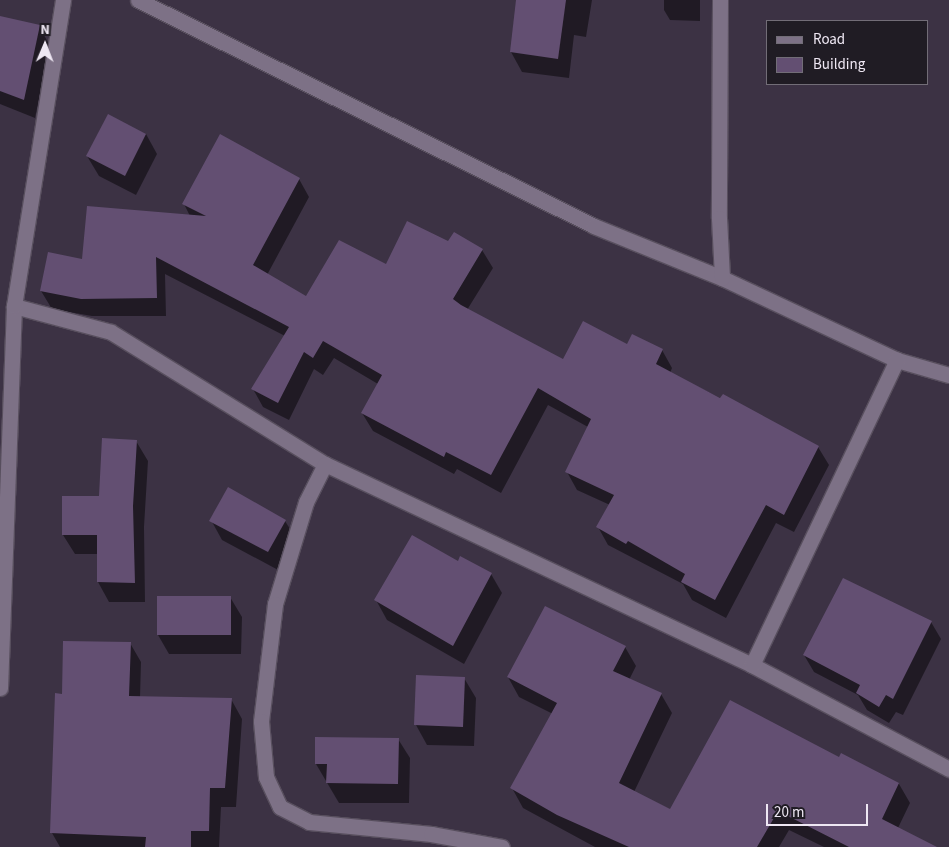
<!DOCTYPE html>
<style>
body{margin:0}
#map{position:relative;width:949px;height:847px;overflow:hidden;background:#3c3244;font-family:"Source Sans 3",sans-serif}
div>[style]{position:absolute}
.shadow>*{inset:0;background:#0007}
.building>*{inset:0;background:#634f72}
.roads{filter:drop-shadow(1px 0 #584f5e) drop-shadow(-1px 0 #584f5e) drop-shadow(0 1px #584f5e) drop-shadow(0 -1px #584f5e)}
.street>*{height:15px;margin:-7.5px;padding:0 7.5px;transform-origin:7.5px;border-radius:7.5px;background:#7d7186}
span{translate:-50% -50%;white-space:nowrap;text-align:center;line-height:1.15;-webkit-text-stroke:5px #201c24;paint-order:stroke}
.legend{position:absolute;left:766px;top:20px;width:162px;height:65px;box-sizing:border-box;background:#201c24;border:1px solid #726d77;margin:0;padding:6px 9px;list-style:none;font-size:15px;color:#eee7f3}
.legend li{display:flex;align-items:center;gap:10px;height:25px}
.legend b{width:25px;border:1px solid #726d77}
.north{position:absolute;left:20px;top:20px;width:50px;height:50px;-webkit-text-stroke:4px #201c24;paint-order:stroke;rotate:1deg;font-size:14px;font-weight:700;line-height:20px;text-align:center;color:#eee7f3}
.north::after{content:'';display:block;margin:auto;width:18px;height:22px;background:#eee7f3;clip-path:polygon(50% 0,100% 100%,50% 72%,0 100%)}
.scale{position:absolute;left:766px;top:804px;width:102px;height:22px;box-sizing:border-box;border:2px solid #eee7f3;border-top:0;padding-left:6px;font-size:15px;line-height:18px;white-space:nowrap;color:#eee7f3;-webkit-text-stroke:4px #201c24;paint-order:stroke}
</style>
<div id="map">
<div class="shadow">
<div style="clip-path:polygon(517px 0,592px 0,586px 37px,574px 35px,569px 78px,522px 72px,511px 52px)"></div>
<div style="clip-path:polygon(664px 0,700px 0,700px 21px,670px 20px,664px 10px)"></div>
<div style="clip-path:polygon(39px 26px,50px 46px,35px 118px,0 104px,0 35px)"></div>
<div style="clip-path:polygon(146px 134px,157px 154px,136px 195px,99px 176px,87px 156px)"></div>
<div style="clip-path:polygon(299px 179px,309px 197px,267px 275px,308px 298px,449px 243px,482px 250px,493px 268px,467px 310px,563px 360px,628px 346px,662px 350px,672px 368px,670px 373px,818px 447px,829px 465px,794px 532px,776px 523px,726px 618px,692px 600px,683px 584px,608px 545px,598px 527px,610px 505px,577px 490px,567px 472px,588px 427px,548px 405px,501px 493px,457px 469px,454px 474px,373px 431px,362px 413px,378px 384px,334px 358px,323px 375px,314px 369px,289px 420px,263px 407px,253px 389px,285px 336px,165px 274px,166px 316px,92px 316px,52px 309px,41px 291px,83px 260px,190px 216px,184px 204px)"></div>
<div style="clip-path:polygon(136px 441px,148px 461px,144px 527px,145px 602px,109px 602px,98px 582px,98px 554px,75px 554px,63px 535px,100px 498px)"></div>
<div style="clip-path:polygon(211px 520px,285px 521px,297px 540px,280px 571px,222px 540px)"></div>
<div style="clip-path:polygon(458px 562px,491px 574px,502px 593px,464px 664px,387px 620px,376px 600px)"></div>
<div style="clip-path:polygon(230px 597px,242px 617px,241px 654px,169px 654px,158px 635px)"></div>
<div style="clip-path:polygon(931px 622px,941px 639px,903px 715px,896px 712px,889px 723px,867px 710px,858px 695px,814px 672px,804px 655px)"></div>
<div style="clip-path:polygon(130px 643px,141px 662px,140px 698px,231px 699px,242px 719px,236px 807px,221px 807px,219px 847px,60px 847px,52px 833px,63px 695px)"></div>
<div style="clip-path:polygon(625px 647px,636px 666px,629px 680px,661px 694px,672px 713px,634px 792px,671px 810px,839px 758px,841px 755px,899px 784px,910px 803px,898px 828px,929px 847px,824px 847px,789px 830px,779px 847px,595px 847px,523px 808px,512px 788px,553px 714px,519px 697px,508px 677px)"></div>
<div style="clip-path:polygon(464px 678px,476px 698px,474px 746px,427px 745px,416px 725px)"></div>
<div style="clip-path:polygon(316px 738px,398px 739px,410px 758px,409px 803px,339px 803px,316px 764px)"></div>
</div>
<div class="building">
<div style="clip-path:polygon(516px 0,566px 0,558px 59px,510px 52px)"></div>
<div style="clip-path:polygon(0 16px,40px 25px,24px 100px,0 91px)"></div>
<div style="clip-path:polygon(108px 114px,146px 134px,125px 176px,86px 156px)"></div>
<div style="clip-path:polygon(220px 134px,300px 178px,253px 265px,306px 296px,339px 240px,386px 264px,407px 221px,448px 241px,454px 232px,483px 249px,453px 299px,461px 305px,563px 359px,583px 321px,627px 344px,632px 334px,663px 349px,656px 364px,720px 398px,723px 394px,819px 446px,784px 515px,766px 505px,715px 600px,681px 582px,685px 574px,628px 541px,626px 544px,596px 527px,614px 495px,565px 472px,591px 419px,538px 388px,491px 475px,446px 452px,444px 457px,361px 413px,382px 375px,323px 341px,313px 358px,304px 352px,278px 403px,251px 389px,289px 327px,156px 257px,157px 298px,81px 299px,40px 291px,48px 252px,82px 259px,87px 206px,206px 216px,182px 204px)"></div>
<div style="clip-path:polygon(102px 438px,137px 440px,133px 506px,135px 583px,97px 582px,97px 535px,62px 535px,62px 496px,99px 496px)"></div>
<div style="clip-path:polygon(228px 487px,286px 520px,268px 552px,209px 521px)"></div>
<div style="clip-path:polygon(412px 535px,458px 561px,460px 556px,492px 573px,453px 646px,374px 600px)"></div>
<div style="clip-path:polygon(843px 578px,932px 621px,893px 699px,886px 695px,879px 707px,856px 693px,860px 685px,803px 655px)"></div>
<div style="clip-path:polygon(157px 596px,231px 596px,231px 635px,157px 635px)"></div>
<div style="clip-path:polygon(545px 606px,626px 646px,613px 671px,662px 693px,619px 783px,670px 809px,730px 700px,839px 757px,841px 753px,899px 783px,882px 819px,937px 847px,849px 847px,778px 811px,757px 847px,629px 847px,557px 815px,510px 788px,557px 703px,507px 677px)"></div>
<div style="clip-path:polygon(63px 641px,131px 642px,129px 696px,232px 698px,225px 788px,210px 788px,209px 831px,191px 831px,191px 847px,145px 847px,146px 837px,50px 833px,55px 693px,62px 694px)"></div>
<div style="clip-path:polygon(416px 675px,465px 677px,463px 727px,414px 725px)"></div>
<div style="clip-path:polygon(315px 737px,399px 738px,398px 784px,326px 783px,327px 764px,315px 764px)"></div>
</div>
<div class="roads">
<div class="street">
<div style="left:138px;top:0;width:509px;rotate:26.36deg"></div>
<div style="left:594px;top:226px;width:138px;rotate:22.1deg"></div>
<div style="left:722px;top:278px;width:193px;rotate:25.1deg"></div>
<div style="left:897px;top:360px;width:54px;rotate:16.1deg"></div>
<div style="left:720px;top:0;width:218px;rotate:90.3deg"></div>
<div style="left:719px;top:218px;width:60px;rotate:87.1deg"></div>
<div style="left:14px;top:306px;width:100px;rotate:15deg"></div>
<div style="left:111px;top:332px;width:251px;rotate:31.7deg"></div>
<div style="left:325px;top:464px;width:472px;rotate:25.2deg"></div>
<div style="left:752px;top:665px;width:223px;rotate:27.8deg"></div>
<div style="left:325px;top:464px;width:42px;rotate:116.6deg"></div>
<div style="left:306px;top:502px;width:107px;rotate:106.9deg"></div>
<div style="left:275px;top:604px;width:118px;rotate:96.8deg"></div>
<div style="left:261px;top:721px;width:56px;rotate:84.9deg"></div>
<div style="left:266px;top:777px;width:33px;rotate:65deg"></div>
<div style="left:280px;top:807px;width:33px;rotate:27deg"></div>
<div style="left:309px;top:822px;width:123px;rotate:5.6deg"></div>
<div style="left:431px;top:834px;width:72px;rotate:10.4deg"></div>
<div style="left:752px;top:665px;width:338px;rotate:-64.6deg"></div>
<div style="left:0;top:688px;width:382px;rotate:-87.9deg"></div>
<div style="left:14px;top:306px;width:310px;rotate:-80.9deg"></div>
</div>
</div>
<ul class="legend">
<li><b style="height:6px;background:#7d7186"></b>Road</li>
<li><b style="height:14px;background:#634f72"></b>Building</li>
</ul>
<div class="north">N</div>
<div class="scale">20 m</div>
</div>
